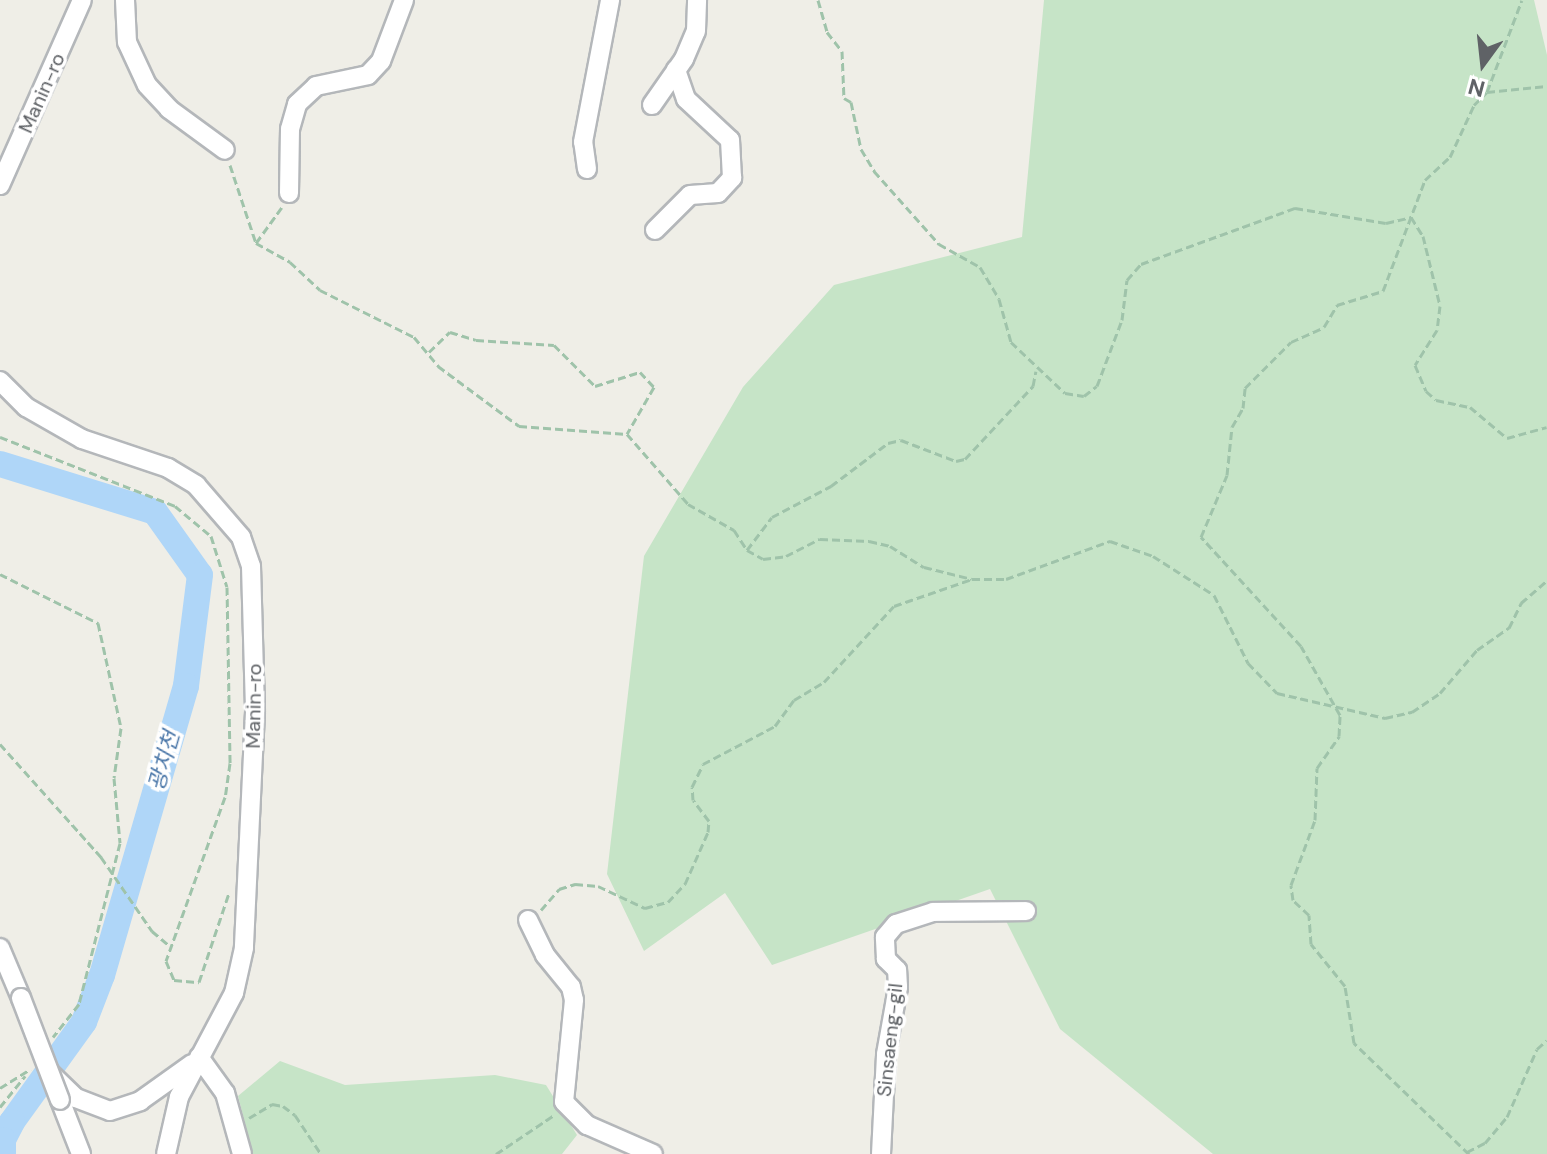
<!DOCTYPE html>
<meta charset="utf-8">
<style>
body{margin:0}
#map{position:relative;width:1547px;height:1154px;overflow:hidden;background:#efeee7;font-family:"DM Sans","Noto Sans KR",sans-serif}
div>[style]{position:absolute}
.green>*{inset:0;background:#c6e4c7}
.river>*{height:26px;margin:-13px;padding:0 13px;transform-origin:13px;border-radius:13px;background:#afd6f8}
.path>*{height:3px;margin-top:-1.5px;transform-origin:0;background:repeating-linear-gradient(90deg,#9fc3aa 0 8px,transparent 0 12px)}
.roads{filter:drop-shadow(2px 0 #b4b7ba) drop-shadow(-2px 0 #b4b7ba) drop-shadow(0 2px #b4b7ba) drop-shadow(0 -2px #b4b7ba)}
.minor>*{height:18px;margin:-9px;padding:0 9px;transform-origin:9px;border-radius:9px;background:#fff}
.path-bridge>*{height:3px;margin-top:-1.5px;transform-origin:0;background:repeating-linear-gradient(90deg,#9fc3aa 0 8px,transparent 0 12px)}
.bridges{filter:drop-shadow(2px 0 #b4b7ba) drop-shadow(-2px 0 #b4b7ba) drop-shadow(0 2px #b4b7ba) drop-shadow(0 -2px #b4b7ba)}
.minor-bridge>*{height:18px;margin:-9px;padding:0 9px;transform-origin:9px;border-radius:9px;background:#fff}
span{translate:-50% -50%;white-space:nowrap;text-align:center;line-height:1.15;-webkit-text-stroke:7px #fff;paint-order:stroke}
.street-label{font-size:20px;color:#5f6266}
.water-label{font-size:22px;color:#4c78a9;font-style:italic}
.north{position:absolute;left:1443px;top:24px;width:80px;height:80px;-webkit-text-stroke:6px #fff;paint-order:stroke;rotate:195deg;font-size:22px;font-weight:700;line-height:32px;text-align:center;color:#5f6266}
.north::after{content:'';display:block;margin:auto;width:28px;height:36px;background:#5f6266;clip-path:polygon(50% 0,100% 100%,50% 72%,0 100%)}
</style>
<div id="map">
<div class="green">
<div style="clip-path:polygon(1044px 0,1534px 0,1547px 55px,1547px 1154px,1213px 1154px,1060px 1029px,990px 889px,772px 965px,725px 893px,644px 951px,607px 874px,644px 556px,743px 387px,834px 285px,1022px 237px)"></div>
<div style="clip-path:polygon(280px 1061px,345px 1085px,495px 1075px,546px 1085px,577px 1135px,562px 1154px,253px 1154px,238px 1096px)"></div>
</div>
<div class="river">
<div style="left:0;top:464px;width:162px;rotate:17.2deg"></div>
<div style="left:155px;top:512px;width:77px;rotate:54.5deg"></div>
<div style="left:200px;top:575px;width:112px;rotate:97.2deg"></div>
<div style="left:186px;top:686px;width:301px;rotate:106.2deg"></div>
<div style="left:102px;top:975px;width:50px;rotate:111deg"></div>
<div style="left:84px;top:1022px;width:123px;rotate:125.8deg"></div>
<div style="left:12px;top:1122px;width:20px;rotate:117deg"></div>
<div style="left:3px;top:1140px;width:14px;rotate:90deg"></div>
</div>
<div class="path">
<div style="left:818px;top:0;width:33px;rotate:74deg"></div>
<div style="left:827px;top:32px;width:24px;rotate:52deg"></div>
<div style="left:842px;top:51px;width:47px;rotate:87.6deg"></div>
<div style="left:844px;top:98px;width:8px;rotate:30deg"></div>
<div style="left:851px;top:102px;width:48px;rotate:78deg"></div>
<div style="left:861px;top:149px;width:26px;rotate:59deg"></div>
<div style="left:874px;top:171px;width:98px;rotate:48.3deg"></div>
<div style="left:939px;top:244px;width:47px;rotate:29.3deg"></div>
<div style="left:980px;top:267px;width:37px;rotate:59deg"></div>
<div style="left:999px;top:299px;width:45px;rotate:74.4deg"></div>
<div style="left:1011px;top:342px;width:74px;rotate:43.4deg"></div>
<div style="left:1065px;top:393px;width:19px;rotate:9deg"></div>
<div style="left:1084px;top:396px;width:16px;rotate:-38deg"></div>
<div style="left:1097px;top:386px;width:71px;rotate:-69.3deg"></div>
<div style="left:1122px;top:320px;width:40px;rotate:-82.9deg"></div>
<div style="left:1127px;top:280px;width:21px;rotate:-49deg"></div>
<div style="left:1141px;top:264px;width:164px;rotate:-20deg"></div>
<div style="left:1295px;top:208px;width:92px;rotate:9.4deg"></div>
<div style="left:1386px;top:223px;width:26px;rotate:-13deg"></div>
<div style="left:1487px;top:92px;width:98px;rotate:-69.2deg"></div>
<div style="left:230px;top:165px;width:82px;rotate:71.6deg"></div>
<div style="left:256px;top:243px;width:39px;rotate:29deg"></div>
<div style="left:290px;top:262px;width:41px;rotate:43deg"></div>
<div style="left:320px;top:290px;width:105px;rotate:26.6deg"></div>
<div style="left:414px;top:337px;width:38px;rotate:50deg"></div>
<div style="left:438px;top:366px;width:101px;rotate:36.5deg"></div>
<div style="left:519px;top:426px;width:108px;rotate:4.2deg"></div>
<div style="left:627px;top:434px;width:93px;rotate:48.9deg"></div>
<div style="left:688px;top:504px;width:53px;rotate:29.5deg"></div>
<div style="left:734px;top:530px;width:24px;rotate:57deg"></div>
<div style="left:747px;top:550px;width:18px;rotate:29deg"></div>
<div style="left:763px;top:559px;width:23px;rotate:-7deg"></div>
<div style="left:786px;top:556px;width:38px;rotate:-27deg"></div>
<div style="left:820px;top:539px;width:49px;rotate:2.3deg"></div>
<div style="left:869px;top:541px;width:22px;rotate:13deg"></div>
<div style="left:890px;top:546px;width:40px;rotate:32deg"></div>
<div style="left:924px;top:567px;width:49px;rotate:14deg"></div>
<div style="left:972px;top:579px;width:34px"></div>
<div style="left:1006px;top:579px;width:111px;rotate:-20.1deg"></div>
<div style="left:1110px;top:541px;width:46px;rotate:19.2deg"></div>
<div style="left:1153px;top:556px;width:72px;rotate:32.6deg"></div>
<div style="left:1214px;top:595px;width:76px;rotate:63.4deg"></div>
<div style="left:1248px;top:663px;width:42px;rotate:46deg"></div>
<div style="left:1277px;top:693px;width:111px;rotate:13deg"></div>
<div style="left:1385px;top:718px;width:28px;rotate:-13deg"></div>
<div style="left:1412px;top:712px;width:34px;rotate:-34deg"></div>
<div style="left:1440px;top:693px;width:57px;rotate:-49.3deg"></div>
<div style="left:1477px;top:650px;width:39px;rotate:-35deg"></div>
<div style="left:1509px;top:628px;width:28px;rotate:-64deg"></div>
<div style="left:1521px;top:603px;width:35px;rotate:-41deg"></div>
<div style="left:1411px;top:217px;width:22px;rotate:58deg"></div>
<div style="left:1423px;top:236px;width:72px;rotate:76.3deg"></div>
<div style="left:1440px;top:306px;width:24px;rotate:97deg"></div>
<div style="left:1437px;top:330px;width:41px;rotate:122.2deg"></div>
<div style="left:1415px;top:365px;width:28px;rotate:67deg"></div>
<div style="left:1426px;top:391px;width:13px;rotate:42deg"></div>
<div style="left:1436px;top:400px;width:35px;rotate:12deg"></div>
<div style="left:1470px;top:407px;width:48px;rotate:40deg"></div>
<div style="left:1507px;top:438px;width:41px;rotate:-15.4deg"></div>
<div style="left:256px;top:243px;width:44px;rotate:-54.2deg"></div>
<div style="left:429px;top:352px;width:29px;rotate:-44deg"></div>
<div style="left:450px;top:332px;width:27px;rotate:17deg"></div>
<div style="left:476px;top:340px;width:78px;rotate:3.7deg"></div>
<div style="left:554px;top:345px;width:58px;rotate:45deg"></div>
<div style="left:595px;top:386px;width:47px;rotate:-17.3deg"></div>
<div style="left:640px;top:372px;width:21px;rotate:47deg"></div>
<div style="left:654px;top:387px;width:54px;rotate:119.9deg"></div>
<div style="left:0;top:437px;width:188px;rotate:21.5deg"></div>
<div style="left:175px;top:506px;width:47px;rotate:39.8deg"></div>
<div style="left:211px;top:536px;width:53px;rotate:72.6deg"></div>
<div style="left:227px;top:587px;width:176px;rotate:89deg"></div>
<div style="left:230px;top:763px;width:34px;rotate:98deg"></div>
<div style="left:225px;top:797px;width:174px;rotate:109.8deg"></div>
<div style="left:166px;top:961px;width:21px;rotate:67deg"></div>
<div style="left:174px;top:980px;width:25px;rotate:5deg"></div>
<div style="left:199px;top:982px;width:94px;rotate:-71.4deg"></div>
<div style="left:747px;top:550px;width:41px;rotate:-52.9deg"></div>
<div style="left:772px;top:517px;width:67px;rotate:-27.7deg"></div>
<div style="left:831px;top:486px;width:71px;rotate:-37deg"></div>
<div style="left:888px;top:443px;width:13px;rotate:-13deg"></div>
<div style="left:901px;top:440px;width:59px;rotate:20.9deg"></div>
<div style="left:956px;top:461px;width:9px;rotate:-13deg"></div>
<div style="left:965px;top:459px;width:100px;rotate:-47deg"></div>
<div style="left:1033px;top:386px;width:15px;rotate:-79deg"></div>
<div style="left:0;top:574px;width:110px;rotate:26.6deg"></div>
<div style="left:98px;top:623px;width:107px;rotate:77.6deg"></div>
<div style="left:121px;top:728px;width:50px;rotate:98deg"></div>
<div style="left:114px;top:778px;width:65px;rotate:84.7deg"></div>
<div style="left:120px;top:843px;width:166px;rotate:104.3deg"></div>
<div style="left:79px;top:1004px;width:42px;rotate:128.2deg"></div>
<div style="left:0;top:744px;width:152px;rotate:48.2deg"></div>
<div style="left:541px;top:910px;width:28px;rotate:-49deg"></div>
<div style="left:559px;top:889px;width:17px;rotate:-17deg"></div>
<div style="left:575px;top:884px;width:23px;rotate:5deg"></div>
<div style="left:598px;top:886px;width:52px;rotate:25.1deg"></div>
<div style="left:645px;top:908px;width:24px;rotate:-15deg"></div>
<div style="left:668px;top:902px;width:25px;rotate:-47deg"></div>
<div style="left:685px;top:884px;width:57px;rotate:-66.1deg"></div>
<div style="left:708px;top:832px;width:11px;rotate:-85deg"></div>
<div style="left:709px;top:821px;width:26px;rotate:-127deg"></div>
<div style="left:693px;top:800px;width:13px;rotate:-94deg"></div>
<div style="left:692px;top:787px;width:25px;rotate:-64deg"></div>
<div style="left:703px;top:764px;width:81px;rotate:-27.8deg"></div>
<div style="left:775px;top:726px;width:32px;rotate:-54deg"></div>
<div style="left:794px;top:700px;width:35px;rotate:-31deg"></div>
<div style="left:824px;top:682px;width:103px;rotate:-47.4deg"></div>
<div style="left:894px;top:606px;width:83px;rotate:-19.1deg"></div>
<div style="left:152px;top:931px;width:23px;rotate:40deg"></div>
<div style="left:0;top:1088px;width:36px;rotate:-32deg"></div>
<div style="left:0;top:1107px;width:40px;rotate:-51deg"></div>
<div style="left:249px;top:1118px;width:27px;rotate:-31deg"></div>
<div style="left:272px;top:1104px;width:11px;rotate:10deg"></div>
<div style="left:283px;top:1106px;width:15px;rotate:37deg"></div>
<div style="left:295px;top:1115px;width:47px;rotate:56.3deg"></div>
<div style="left:1467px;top:1152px;width:20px;rotate:-27deg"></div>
<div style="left:1485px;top:1143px;width:34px;rotate:-50deg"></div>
<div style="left:1507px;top:1117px;width:74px;rotate:-66.2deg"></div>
<div style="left:1537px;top:1049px;width:13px;rotate:-42deg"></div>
<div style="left:496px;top:1154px;width:70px;rotate:-33.9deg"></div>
<div style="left:1469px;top:1154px;width:160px;rotate:-136deg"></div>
<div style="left:1354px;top:1043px;width:58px;rotate:-99deg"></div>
<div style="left:1345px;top:986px;width:54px;rotate:-129deg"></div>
<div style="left:1311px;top:944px;width:29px;rotate:-94deg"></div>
<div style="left:1309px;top:915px;width:22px;rotate:-137deg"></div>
<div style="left:1293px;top:900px;width:15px;rotate:-98deg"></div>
<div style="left:1291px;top:885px;width:69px;rotate:-69.7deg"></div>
<div style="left:1315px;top:820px;width:52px;rotate:-87.8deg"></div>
<div style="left:1317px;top:768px;width:39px;rotate:-55deg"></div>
<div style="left:1339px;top:736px;width:21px;rotate:-87deg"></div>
<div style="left:1340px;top:715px;width:79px;rotate:-119.5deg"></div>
<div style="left:1301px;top:646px;width:148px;rotate:-132.5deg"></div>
<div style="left:1201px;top:537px;width:67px;rotate:-67.2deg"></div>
<div style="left:1227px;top:475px;width:48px;rotate:-84.1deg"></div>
<div style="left:1232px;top:427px;width:22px;rotate:-60deg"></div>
<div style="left:1243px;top:408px;width:20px;rotate:-84deg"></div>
<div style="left:1245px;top:388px;width:65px;rotate:-45deg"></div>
<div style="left:1291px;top:342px;width:36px;rotate:-24deg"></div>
<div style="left:1324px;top:327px;width:26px;rotate:-59deg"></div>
<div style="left:1337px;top:305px;width:48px;rotate:-16.9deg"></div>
<div style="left:1383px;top:291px;width:119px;rotate:-69.3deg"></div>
<div style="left:1425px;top:180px;width:34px;rotate:-43deg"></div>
<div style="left:1450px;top:157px;width:57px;rotate:-65.2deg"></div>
<div style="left:1474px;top:105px;width:18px;rotate:-45deg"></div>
<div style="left:1487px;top:92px;width:60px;rotate:-5.7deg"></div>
</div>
<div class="roads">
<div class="minor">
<div style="left:125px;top:0;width:42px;rotate:87.3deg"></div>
<div style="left:127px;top:42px;width:47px;rotate:65.1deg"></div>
<div style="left:147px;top:85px;width:33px;rotate:47deg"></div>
<div style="left:169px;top:109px;width:69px;rotate:36.2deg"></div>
<div style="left:652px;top:105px;width:56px;rotate:-55.2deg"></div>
<div style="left:684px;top:59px;width:30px;rotate:-67deg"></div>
<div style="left:696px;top:31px;width:31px;rotate:-88deg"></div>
<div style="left:587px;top:169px;width:27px;rotate:-98deg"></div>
<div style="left:583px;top:142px;width:145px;rotate:-79.2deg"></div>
<div style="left:0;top:185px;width:202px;rotate:-66.1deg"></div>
<div style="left:289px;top:193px;width:64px;rotate:-89.1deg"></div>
<div style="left:290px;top:129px;width:26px;rotate:-74deg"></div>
<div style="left:297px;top:104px;width:26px;rotate:-43deg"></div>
<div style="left:316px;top:86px;width:53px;rotate:-11.9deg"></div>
<div style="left:368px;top:75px;width:19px;rotate:-47deg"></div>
<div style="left:381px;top:61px;width:65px;rotate:-69.3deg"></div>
<div style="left:655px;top:230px;width:49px;rotate:-45deg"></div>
<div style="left:690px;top:195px;width:28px;rotate:-4deg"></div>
<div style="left:718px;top:193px;width:21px;rotate:-47deg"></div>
<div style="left:732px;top:178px;width:38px;rotate:-93deg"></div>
<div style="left:730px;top:140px;width:60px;rotate:-137deg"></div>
<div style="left:686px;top:99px;width:31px;rotate:-109deg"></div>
<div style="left:0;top:381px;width:37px;rotate:45deg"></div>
<div style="left:26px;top:407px;width:64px;rotate:29.7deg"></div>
<div style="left:82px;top:439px;width:91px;rotate:18.6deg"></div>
<div style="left:168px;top:468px;width:33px;rotate:31deg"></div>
<div style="left:196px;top:485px;width:69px;rotate:49.1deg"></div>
<div style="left:241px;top:537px;width:31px;rotate:71deg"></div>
<div style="left:251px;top:566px;width:146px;rotate:88.4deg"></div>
<div style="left:255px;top:712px;width:236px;rotate:92.7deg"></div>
<div style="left:244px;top:948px;width:46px;rotate:102.5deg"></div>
<div style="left:234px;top:993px;width:118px;rotate:117.9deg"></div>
<div style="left:179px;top:1097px;width:58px;rotate:102.8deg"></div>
<div style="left:528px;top:920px;width:39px;rotate:64deg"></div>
<div style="left:545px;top:955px;width:41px;rotate:50.9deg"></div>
<div style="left:571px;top:987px;width:13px;rotate:77deg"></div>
<div style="left:574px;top:1000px;width:102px;rotate:95.6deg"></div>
<div style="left:564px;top:1102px;width:33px;rotate:45deg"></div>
<div style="left:587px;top:1125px;width:72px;rotate:23.7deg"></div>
<div style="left:0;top:948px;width:54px;rotate:67.2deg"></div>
<div style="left:199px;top:1057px;width:44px;rotate:54.2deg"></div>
<div style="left:225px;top:1093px;width:63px;rotate:74.4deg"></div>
<div style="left:50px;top:1073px;width:36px;rotate:44deg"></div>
<div style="left:76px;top:1098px;width:36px;rotate:21deg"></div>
<div style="left:110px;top:1111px;width:32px;rotate:-18deg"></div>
<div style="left:140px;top:1101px;width:64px;rotate:-35.4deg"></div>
<div style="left:60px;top:1100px;width:58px;rotate:68.7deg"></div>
<div style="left:881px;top:1154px;width:100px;rotate:-87.1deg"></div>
<div style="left:886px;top:1054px;width:68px;rotate:-79.8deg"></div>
<div style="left:898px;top:987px;width:17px;rotate:-93deg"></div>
<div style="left:897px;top:970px;width:16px;rotate:-135deg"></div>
<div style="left:886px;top:959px;width:22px;rotate:-93deg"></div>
<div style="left:885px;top:937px;width:17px;rotate:-50deg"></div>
<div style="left:896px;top:924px;width:39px;rotate:-18deg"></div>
<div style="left:933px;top:912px;width:93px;rotate:-0.6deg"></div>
</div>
</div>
<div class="path-bridge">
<div style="left:101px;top:857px;width:90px;rotate:55.4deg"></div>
</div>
<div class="bridges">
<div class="minor-bridge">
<div style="left:21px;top:998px;width:109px;rotate:69.1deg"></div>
</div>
</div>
<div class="street-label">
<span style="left:42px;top:93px;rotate:-66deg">Manin-ro</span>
<span style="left:254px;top:706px;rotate:-89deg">Manin-ro</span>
<span style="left:890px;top:1040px;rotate:-84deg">Sinsaeng-gil</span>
</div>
<div class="water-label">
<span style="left:164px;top:761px;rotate:-74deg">광치천</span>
</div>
<div class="north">N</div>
</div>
